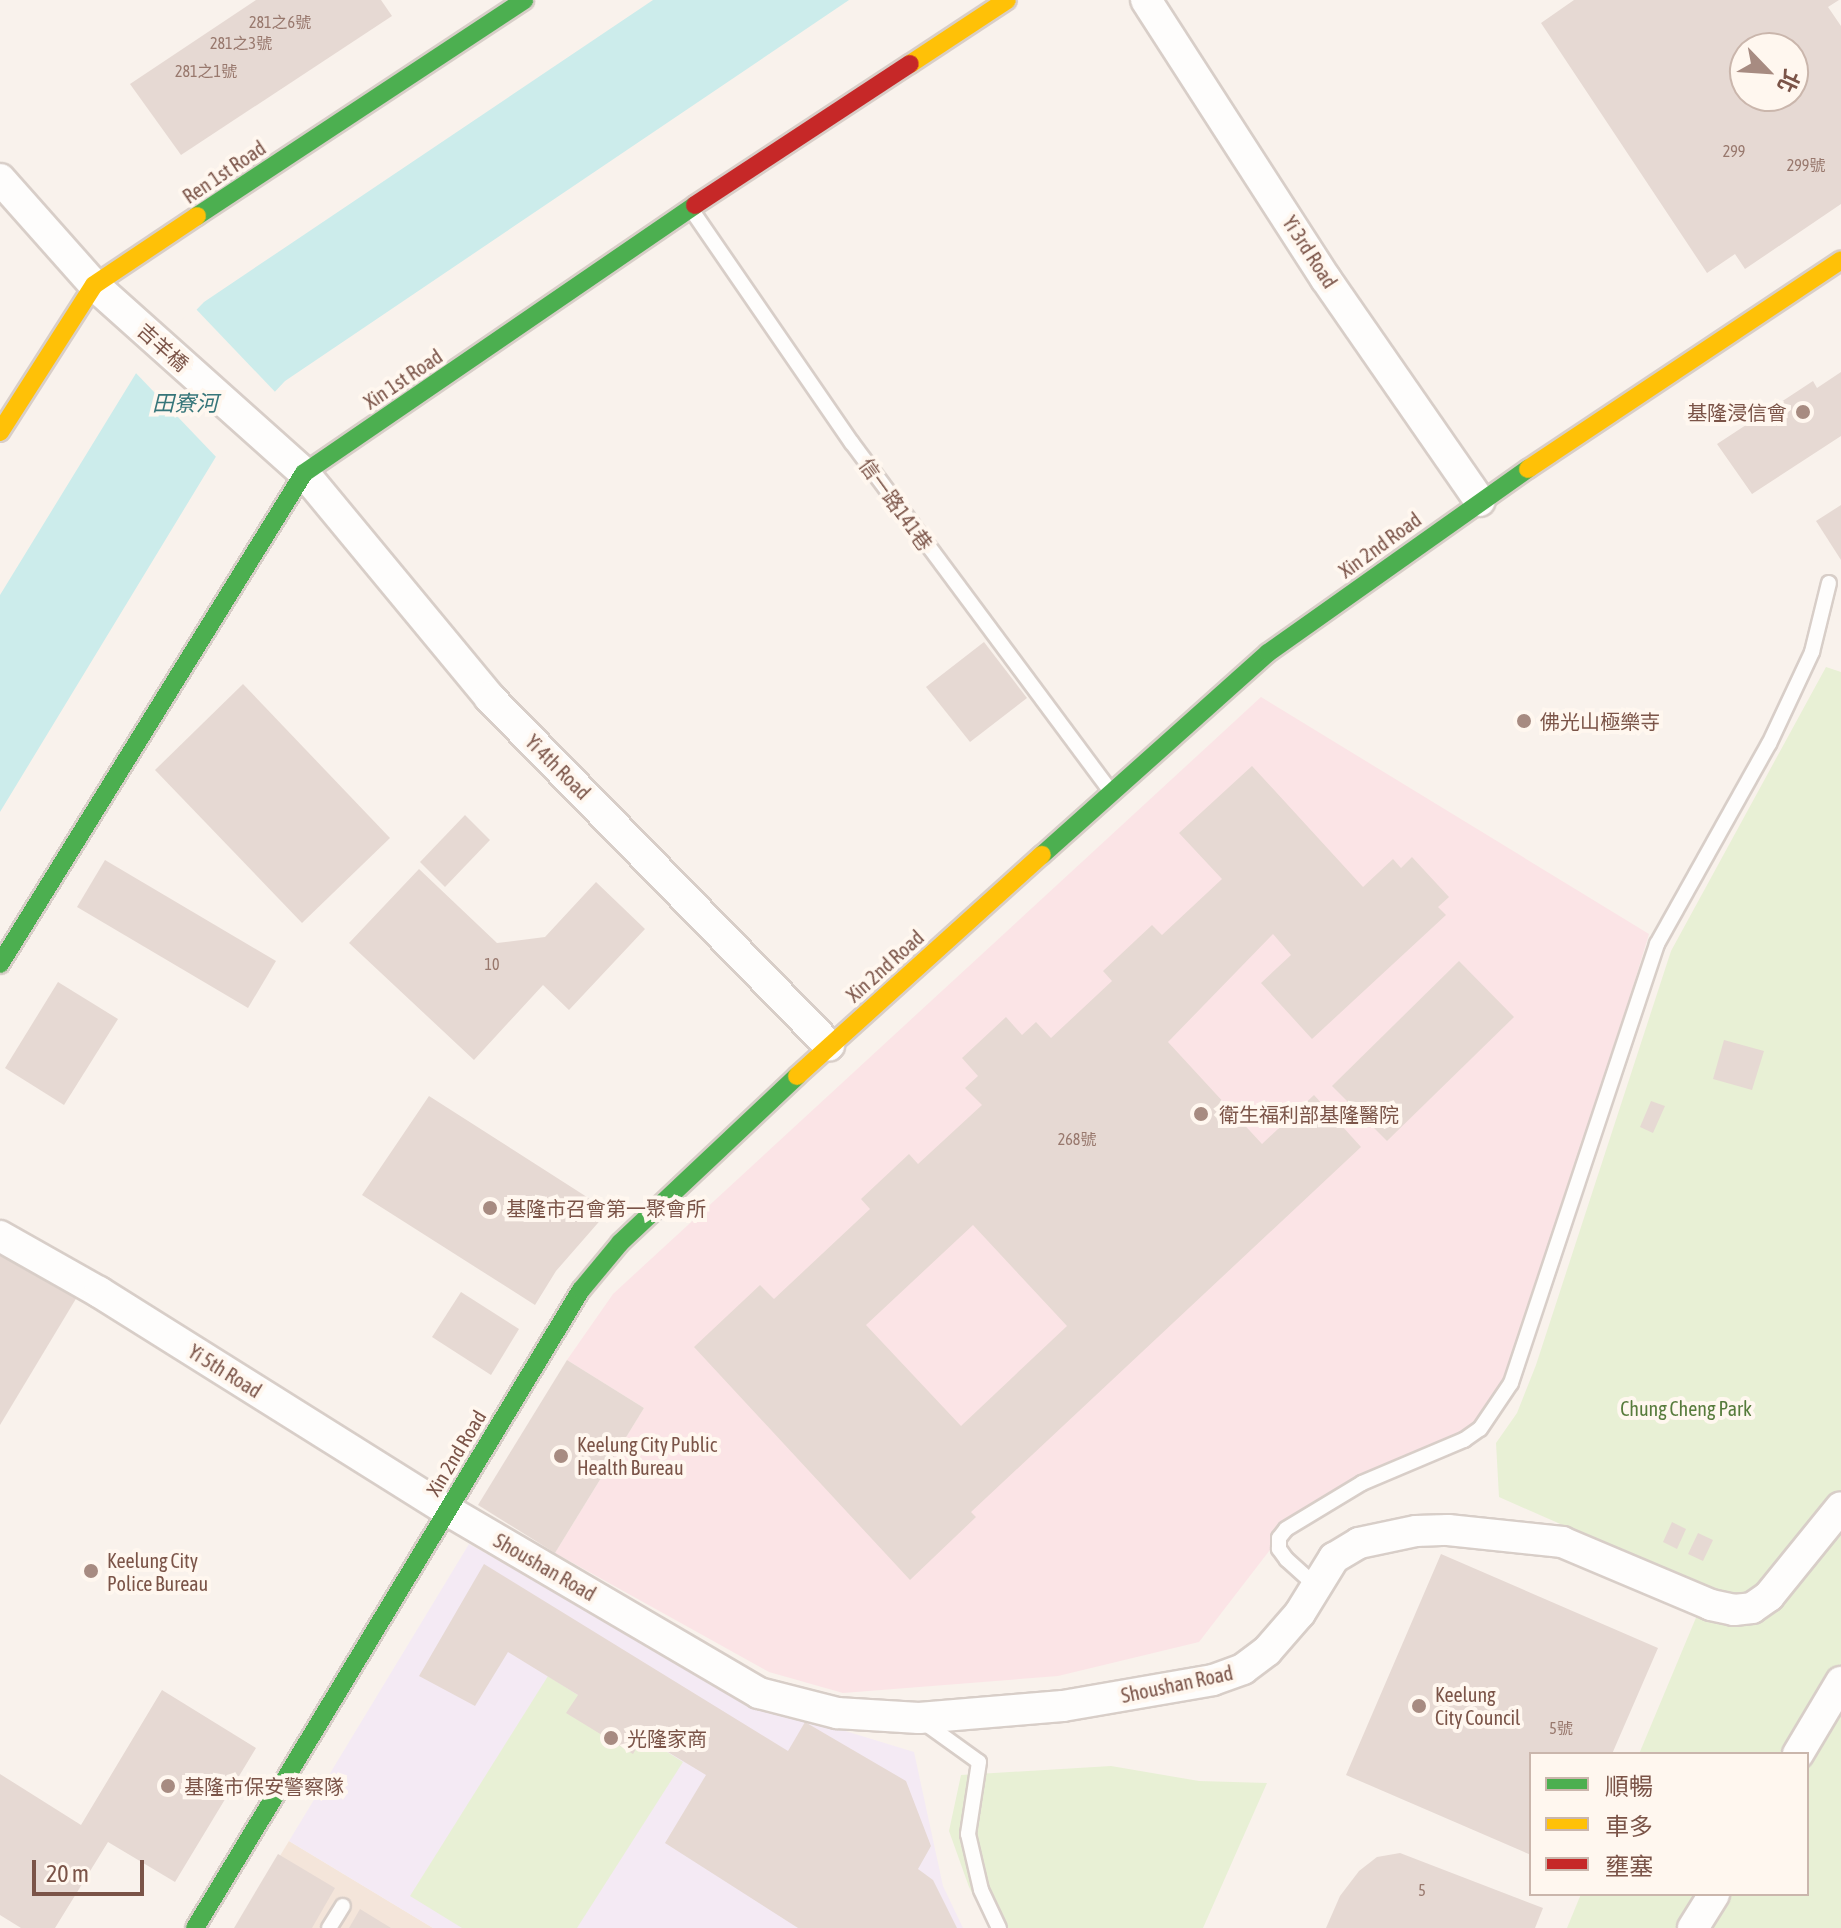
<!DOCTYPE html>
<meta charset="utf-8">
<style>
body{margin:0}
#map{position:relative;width:1841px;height:1928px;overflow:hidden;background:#f9f2ec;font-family:"Asap Condensed","Noto Sans TC",sans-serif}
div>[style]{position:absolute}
.residential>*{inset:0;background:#f4e5da}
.education>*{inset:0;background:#f4eaf4}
.medical>*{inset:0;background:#fbe4e6}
.green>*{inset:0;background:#e8f0d5}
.water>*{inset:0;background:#cceceb}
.pier>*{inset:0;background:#f9f2ec}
.building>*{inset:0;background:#e6d9d3}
.roads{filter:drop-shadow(2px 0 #d8cec8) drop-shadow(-2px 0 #d8cec8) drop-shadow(0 2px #d8cec8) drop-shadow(0 -2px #d8cec8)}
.lane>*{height:14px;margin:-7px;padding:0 7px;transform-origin:7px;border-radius:7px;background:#fefdfc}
.street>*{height:30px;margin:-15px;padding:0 15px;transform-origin:15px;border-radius:15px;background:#fefdfc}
.fast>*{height:18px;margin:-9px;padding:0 9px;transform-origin:9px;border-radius:9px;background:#4caf50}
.slow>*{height:18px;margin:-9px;padding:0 9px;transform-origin:9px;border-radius:9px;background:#ffc107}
.jam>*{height:18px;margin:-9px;padding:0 9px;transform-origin:9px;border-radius:9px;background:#c62828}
.dots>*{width:22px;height:22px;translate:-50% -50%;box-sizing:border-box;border:4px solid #fff7ef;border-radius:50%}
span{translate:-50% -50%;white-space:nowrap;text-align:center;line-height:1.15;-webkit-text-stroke:8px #fff7ef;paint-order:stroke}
.number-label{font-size:16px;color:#98786d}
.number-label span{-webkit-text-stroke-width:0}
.street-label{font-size:20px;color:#7b5448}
.poi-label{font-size:20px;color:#7b5448}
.right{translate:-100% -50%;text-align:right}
.left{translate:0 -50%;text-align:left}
.park-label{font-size:20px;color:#577b3c}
.water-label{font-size:22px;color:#37767a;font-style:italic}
.legend{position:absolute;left:1529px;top:1752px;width:280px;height:144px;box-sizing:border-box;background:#fff7ef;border:2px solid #cab6ac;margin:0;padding:10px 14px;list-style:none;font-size:24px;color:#7b5448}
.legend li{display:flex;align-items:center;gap:16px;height:40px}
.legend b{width:40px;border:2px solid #cab6ac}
.north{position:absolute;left:1729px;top:32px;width:80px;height:80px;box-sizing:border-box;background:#fff7ef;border:2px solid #cab6ac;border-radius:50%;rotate:115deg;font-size:22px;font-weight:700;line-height:32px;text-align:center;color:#7b5448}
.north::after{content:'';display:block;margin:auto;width:28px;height:36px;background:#a78b81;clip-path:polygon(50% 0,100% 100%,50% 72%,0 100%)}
.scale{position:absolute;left:32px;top:1860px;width:112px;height:36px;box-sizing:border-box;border:4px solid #7b5448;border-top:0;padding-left:10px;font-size:24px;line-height:28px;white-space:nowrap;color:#7b5448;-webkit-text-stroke:6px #fff7ef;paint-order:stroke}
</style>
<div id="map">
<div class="residential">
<div style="clip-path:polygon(289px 1841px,433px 1928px,236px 1928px)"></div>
</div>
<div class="education">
<div style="clip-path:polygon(469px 1544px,757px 1704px,914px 1752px,943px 1886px,963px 1928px,433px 1928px,289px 1841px)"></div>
</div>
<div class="medical">
<div style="clip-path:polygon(1261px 697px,1649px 934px,1522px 1353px,1480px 1429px,1286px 1529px,1199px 1642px,1058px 1676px,843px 1693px,769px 1672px,555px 1553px,644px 1408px,567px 1360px,613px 1294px)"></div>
</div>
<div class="green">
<div style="clip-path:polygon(1826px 667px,1841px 672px,1841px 1928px,1567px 1928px,1581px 1894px,1807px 1894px,1807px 1754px,1639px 1754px,1708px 1589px,1499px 1497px,1496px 1443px,1517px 1413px,1536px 1365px,1671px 951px)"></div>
<div style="clip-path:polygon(548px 1676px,683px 1762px,577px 1928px,462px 1928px,410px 1896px)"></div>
<div style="clip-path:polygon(1111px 1766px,1199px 1781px,1267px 1783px,1203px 1928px,990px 1928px,969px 1887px,949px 1831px,961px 1775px)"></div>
</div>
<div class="water">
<div style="clip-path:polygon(653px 0,849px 0,285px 381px,220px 450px,0 812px,0 595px,138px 370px,204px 302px)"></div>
</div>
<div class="pier">
<div style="clip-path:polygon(194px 307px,278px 395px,219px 460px,133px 370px)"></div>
</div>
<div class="building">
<div style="clip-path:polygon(256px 0,381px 0,392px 16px,181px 155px,130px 84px)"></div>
<div style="clip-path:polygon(evenodd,1574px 0,1839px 0,1828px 7px,1841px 26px,1841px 204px,1745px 269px,1735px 254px,1707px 273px,1541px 23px,1574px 0,1745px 48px,1793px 48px,1793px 96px,1745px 96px,1745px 48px)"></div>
<div style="clip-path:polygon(1841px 372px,1841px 436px,1752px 494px,1717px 444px,1813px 381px,1817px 388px)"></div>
<div style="clip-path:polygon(1841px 505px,1841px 560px,1816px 521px)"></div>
<div style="clip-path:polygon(984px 642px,1027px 698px,970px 742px,926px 687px)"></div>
<div style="clip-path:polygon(243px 684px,390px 838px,302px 923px,155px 770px)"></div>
<div style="clip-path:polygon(evenodd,1252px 766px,1363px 887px,1393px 859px,1401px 868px,1412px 857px,1449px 897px,1438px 907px,1446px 915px,1312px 1039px,1261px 983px,1291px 955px,1273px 934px,1168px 1042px,1262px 1144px,1314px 1095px,1361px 1147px,971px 1512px,976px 1517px,910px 1580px,694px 1347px,760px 1285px,774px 1299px,870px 1209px,861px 1199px,909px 1154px,918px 1164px,982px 1105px,965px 1088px,978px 1076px,962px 1058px,1006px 1017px,1022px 1035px,1036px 1022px,1051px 1038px,1112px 981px,1103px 971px,1152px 925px,1162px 935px,1222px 879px,1179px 833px,1252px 766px,973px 1225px,1067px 1326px,961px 1426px,866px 1325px,973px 1225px)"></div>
<div style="clip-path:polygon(465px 815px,490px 840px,445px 887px,420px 862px)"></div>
<div style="clip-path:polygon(105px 860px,276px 961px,248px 1008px,77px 907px)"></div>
<div style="clip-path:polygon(419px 869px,497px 943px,545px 937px,596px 882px,645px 929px,569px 1010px,543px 985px,474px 1060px,349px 943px)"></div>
<div style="clip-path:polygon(1459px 961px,1514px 1017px,1387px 1141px,1332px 1086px)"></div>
<div style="clip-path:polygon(58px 982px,118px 1019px,64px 1105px,5px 1068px)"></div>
<div style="clip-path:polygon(1724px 1040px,1764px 1051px,1752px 1090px,1713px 1079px)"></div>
<div style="clip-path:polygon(429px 1096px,590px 1199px,604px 1216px,556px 1271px,535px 1305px,362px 1195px)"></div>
<div style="clip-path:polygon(1651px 1101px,1665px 1106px,1653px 1133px,1640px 1127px)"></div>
<div style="clip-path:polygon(0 1249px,77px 1297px,0 1425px)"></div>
<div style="clip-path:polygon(461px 1292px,519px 1329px,491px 1375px,432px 1337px)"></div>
<div style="clip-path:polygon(567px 1360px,644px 1408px,555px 1553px,478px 1505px)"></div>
<div style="clip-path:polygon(1672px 1522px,1686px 1529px,1677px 1549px,1663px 1542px)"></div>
<div style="clip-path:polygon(1698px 1533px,1713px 1540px,1703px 1561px,1688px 1554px)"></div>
<div style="clip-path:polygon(1441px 1554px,1658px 1648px,1612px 1754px,1531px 1754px,1531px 1855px,1346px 1775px)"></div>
<div style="clip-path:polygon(484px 1564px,788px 1751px,805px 1722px,906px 1781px,931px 1846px,918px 1869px,933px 1880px,957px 1928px,798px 1928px,665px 1843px,706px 1775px,643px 1737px,633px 1754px,566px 1713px,578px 1695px,508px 1652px,475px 1706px,419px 1676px)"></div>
<div style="clip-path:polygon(162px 1690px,256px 1748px,175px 1882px,108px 1842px,55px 1928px,21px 1928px,0 1915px,0 1774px,81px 1825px)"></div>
<div style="clip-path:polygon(1400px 1853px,1543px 1908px,1535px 1928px,1326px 1928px,1340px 1896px,1359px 1871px,1377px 1857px)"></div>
<div style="clip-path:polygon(278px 1854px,335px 1888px,312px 1928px,234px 1928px)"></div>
<div style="clip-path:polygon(360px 1909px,391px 1928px,349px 1928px)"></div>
</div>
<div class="roads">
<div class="lane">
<div style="left:693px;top:212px;width:280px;rotate:55.5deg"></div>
<div style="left:852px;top:443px;width:431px;rotate:53.4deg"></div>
<div style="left:1315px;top:1585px;width:38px;rotate:-138deg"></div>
<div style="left:1287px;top:1560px;width:14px;rotate:-126deg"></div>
<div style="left:1279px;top:1549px;width:11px;rotate:-90deg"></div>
<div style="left:1279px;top:1538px;width:11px;rotate:-52deg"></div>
<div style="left:1286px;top:1529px;width:89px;rotate:-31.2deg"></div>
<div style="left:1362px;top:1483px;width:111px;rotate:-22.9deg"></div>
<div style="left:1464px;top:1440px;width:19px;rotate:-35deg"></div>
<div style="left:1480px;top:1429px;width:55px;rotate:-56deg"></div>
<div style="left:1511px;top:1383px;width:463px;rotate:-71.6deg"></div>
<div style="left:1657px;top:944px;width:229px;rotate:-60.8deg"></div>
<div style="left:1769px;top:744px;width:102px;rotate:-64.9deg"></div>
<div style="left:1812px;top:652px;width:71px;rotate:-76.2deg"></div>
<div style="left:922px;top:1721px;width:70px;rotate:35.7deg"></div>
<div style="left:979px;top:1762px;width:73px;rotate:98.7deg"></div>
<div style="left:968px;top:1834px;width:57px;rotate:76.9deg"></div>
<div style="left:981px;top:1890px;width:42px;rotate:64.7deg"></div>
<div style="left:329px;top:1928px;width:26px;rotate:-58deg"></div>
</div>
<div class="street">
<div style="left:1146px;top:0;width:332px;rotate:57.2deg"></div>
<div style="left:1326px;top:279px;width:270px;rotate:55.3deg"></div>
<div style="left:0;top:179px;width:142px;rotate:48.4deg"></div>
<div style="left:94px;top:285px;width:282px;rotate:41.8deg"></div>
<div style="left:304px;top:473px;width:291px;rotate:50.4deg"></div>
<div style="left:489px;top:697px;width:487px;rotate:45.7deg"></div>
<div style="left:0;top:1236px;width:114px;rotate:29.5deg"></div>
<div style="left:99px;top:1292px;width:411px;rotate:32.1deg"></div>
<div style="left:447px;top:1510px;width:362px;rotate:30.4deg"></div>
<div style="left:759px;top:1693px;width:81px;rotate:14.4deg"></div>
<div style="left:837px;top:1713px;width:82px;rotate:3.5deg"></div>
<div style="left:919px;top:1718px;width:144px;rotate:-4.8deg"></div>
<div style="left:1063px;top:1706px;width:152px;rotate:-9.8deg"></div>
<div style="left:1213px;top:1680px;width:32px;rotate:-20deg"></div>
<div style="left:1243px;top:1669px;width:30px;rotate:-37deg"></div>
<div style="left:1267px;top:1651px;width:50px;rotate:-49deg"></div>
<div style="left:1300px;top:1613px;width:65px;rotate:-58.3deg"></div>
<div style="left:1334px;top:1558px;width:29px;rotate:-31deg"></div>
<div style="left:1359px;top:1543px;width:58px;rotate:-11.9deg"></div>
<div style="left:1416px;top:1531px;width:32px;rotate:-2deg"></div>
<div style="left:1448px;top:1530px;width:115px;rotate:6deg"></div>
<div style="left:1562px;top:1542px;width:162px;rotate:22.9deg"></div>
<div style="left:1711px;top:1605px;width:24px;rotate:12deg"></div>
<div style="left:1734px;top:1610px;width:18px;rotate:-6deg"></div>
<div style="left:1752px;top:1608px;width:21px;rotate:-35deg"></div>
<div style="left:1769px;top:1596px;width:114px;rotate:-51deg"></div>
<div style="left:1798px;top:1754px;width:84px;rotate:-59.2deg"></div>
<div style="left:1693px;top:1928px;width:40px;rotate:-58deg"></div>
</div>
<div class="fast">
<div style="left:197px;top:216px;width:392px;rotate:-33.4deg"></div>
<div style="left:1042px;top:855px;width:303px;rotate:-41.8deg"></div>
<div style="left:1268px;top:653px;width:319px;rotate:-35.3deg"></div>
<div style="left:0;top:964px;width:577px;rotate:-58.24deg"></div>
<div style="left:304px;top:473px;width:474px;rotate:-34.4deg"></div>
<div style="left:195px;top:1928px;width:746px;rotate:-58.83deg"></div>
<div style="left:581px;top:1290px;width:61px;rotate:-50.3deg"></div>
<div style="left:620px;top:1243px;width:243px;rotate:-43.3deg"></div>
</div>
<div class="slow">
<div style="left:910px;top:64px;width:116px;rotate:-33.4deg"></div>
<div style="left:0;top:432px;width:174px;rotate:-57.4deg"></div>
<div style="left:94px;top:285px;width:124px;rotate:-33.8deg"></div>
<div style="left:1528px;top:469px;width:376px;rotate:-33.7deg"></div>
<div style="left:797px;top:1076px;width:330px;rotate:-42.1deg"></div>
</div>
<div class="jam">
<div style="left:695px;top:205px;width:257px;rotate:-33.3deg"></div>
</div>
</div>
<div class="dots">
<div style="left:1803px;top:412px;background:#a78b81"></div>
<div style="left:1524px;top:721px;background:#a78b81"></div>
<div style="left:1201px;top:1114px;background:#a78b81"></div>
<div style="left:490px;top:1208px;background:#a78b81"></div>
<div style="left:561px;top:1456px;background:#a78b81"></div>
<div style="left:91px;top:1571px;background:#a78b81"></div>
<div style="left:1419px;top:1706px;background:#a78b81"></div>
<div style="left:611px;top:1738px;background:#a78b81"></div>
<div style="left:168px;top:1786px;background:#a78b81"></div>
</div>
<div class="number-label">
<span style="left:280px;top:22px">281之6號</span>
<span style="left:241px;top:43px">281之3號</span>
<span style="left:206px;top:71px">281之1號</span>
<span style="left:1734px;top:151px">299</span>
<span style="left:1806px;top:165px">299號</span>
<span style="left:492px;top:964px">10</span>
<span style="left:1077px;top:1139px">268號</span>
<span style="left:1561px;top:1728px">5號</span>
<span style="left:1422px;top:1890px">5</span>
</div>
<div class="street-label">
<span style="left:224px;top:172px;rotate:-34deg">Ren 1st Road</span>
<span style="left:1310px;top:252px;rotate:57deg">Yi 3rd Road</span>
<span style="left:163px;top:347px;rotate:42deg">吉羊橋</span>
<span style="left:403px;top:379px;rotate:-34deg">Xin 1st Road</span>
<span style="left:896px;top:504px;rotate:54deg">信一路141巷</span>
<span style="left:1380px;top:545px;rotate:-36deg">Xin 2nd Road</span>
<span style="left:558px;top:767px;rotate:45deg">Yi 4th Road</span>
<span style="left:885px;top:966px;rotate:-42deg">Xin 2nd Road</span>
<span style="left:225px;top:1371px;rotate:32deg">Yi 5th Road</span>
<span style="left:456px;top:1453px;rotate:-59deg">Xin 2nd Road</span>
<span style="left:545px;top:1567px;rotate:30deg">Shoushan Road</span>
<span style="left:1177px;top:1684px;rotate:-12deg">Shoushan Road</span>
</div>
<div class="poi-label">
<span class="right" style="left:1787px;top:412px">基隆浸信會</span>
<span class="left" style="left:1540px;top:721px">佛光山極樂寺</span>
<span class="left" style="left:1219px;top:1114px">衛生福利部基隆醫院</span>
<span class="left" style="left:506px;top:1208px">基隆市召會第一聚會所</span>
<span class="left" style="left:577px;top:1456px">Keelung City Public<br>Health Bureau</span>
<span class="left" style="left:107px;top:1572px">Keelung City<br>Police Bureau</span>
<span class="left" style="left:1435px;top:1706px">Keelung<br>City Council</span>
<span class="left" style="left:627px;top:1738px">光隆家商</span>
<span class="left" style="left:184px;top:1786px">基隆市保安警察隊</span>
</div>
<div class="park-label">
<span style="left:1686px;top:1408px">Chung Cheng Park</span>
</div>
<div class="water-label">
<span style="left:185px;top:404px">田寮河</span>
</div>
<ul class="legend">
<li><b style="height:10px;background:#4caf50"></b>順暢</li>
<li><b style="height:10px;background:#ffc107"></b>車多</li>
<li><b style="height:10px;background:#c62828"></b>壅塞</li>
</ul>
<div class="north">北</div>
<div class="scale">20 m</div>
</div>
